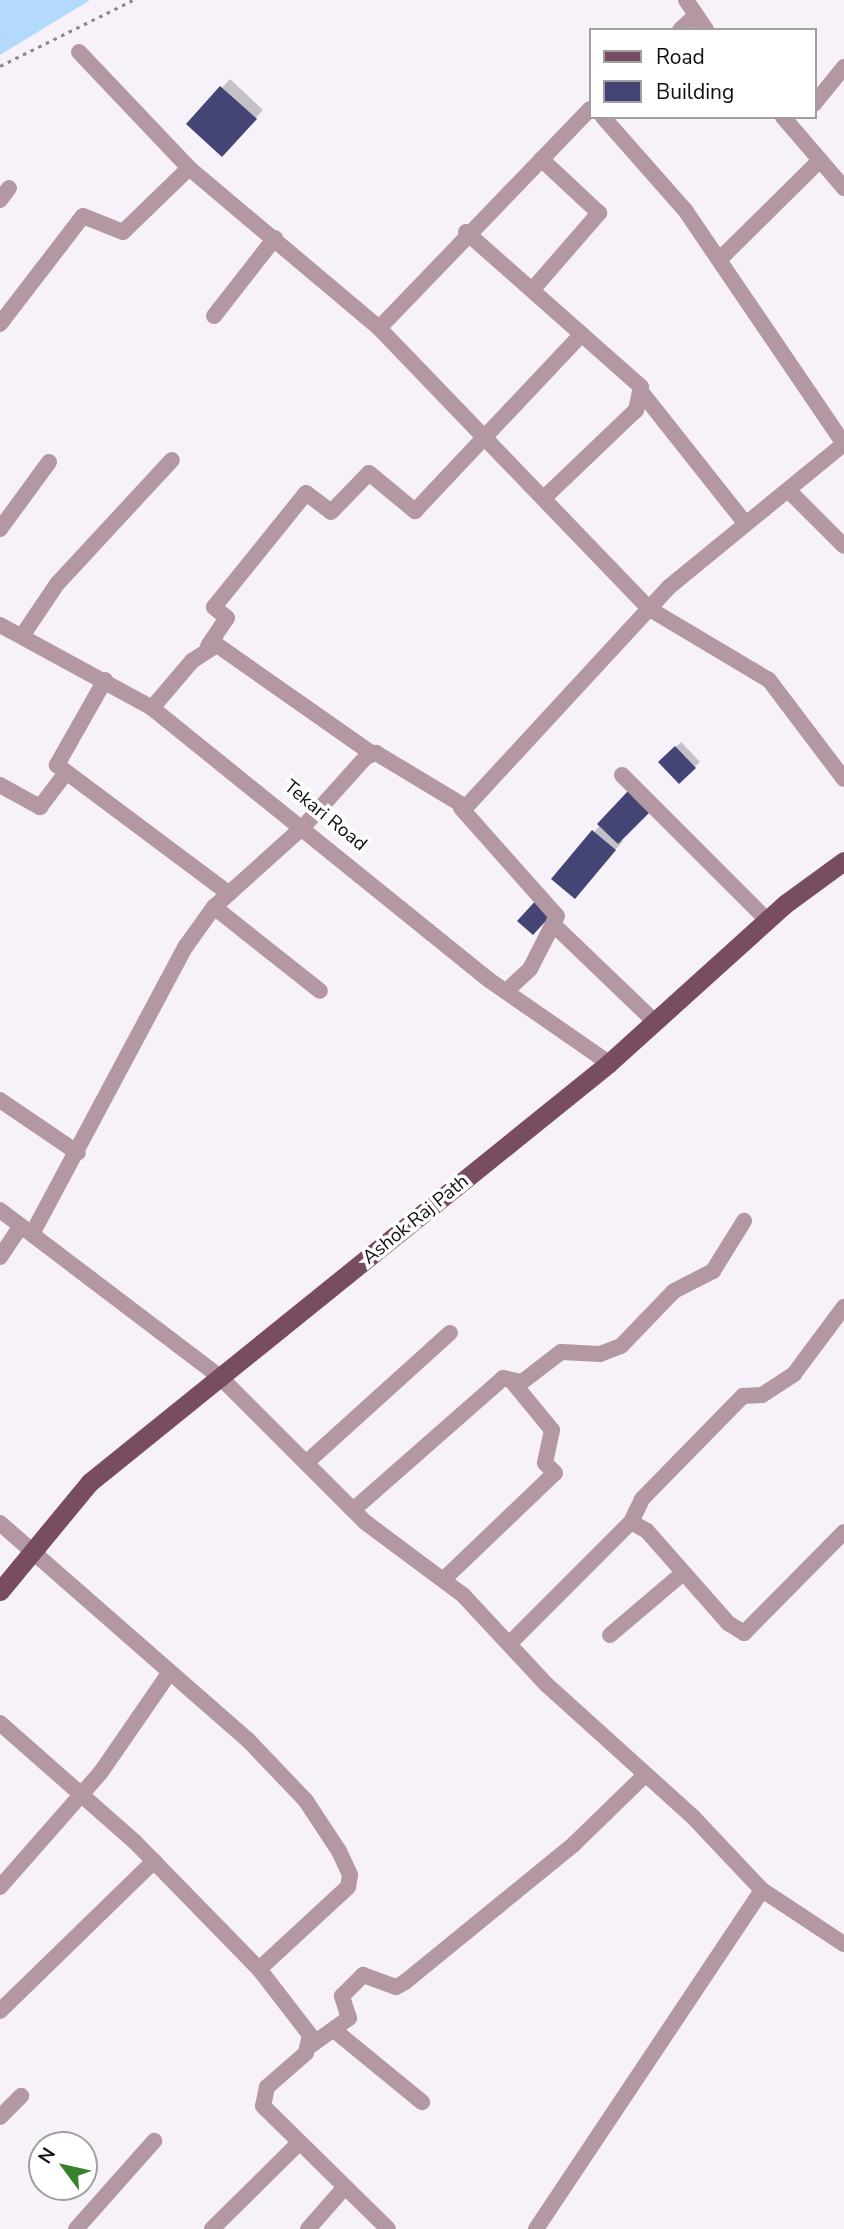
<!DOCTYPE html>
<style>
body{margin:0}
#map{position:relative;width:844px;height:2229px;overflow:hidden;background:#f7f2fa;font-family:"Nunito Sans",sans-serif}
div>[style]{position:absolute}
.water>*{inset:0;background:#b3dafc}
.shadow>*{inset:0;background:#0003}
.building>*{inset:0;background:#444575}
.path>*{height:2.5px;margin-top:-1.25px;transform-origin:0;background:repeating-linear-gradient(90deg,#8b878d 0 3.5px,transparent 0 8.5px)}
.minor>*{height:16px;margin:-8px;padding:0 8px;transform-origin:8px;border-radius:8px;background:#b398a3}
.primary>*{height:19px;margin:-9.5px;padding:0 9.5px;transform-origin:9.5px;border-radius:9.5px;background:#794d61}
span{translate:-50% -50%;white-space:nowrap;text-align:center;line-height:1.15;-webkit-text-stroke:7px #fff;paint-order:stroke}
.street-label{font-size:19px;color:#100e11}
.legend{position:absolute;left:589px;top:28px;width:228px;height:91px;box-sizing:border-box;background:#fff;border:2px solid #9f9fa0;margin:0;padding:9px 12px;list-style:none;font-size:21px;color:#100e11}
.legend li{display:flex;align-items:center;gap:14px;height:35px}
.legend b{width:35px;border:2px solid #9f9fa0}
.north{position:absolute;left:28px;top:2131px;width:70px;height:70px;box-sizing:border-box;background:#fff;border:2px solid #9f9fa0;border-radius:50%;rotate:303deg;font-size:19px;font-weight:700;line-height:28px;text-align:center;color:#100e11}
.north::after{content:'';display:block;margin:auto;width:24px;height:32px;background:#37822a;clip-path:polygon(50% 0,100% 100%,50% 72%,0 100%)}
</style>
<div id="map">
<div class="water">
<div style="clip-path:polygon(0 0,90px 0,0 55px)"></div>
</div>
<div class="shadow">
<div style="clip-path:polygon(230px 79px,263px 110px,230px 147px,189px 124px)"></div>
<div style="clip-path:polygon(681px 742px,700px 762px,679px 781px,661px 762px)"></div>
<div style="clip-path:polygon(600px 825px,623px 841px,583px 888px,554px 879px)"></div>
</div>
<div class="building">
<div style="clip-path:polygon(220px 86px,257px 119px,222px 157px,186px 124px)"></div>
<div style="clip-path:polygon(675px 746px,696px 768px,679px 784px,658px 762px)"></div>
<div style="clip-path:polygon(628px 791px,650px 812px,618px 844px,597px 824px)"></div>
<div style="clip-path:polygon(592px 830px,616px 850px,575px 899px,551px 879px)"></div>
<div style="clip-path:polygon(539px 897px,554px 912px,533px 935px,517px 921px)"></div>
</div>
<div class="path">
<div style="left:0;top:66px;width:148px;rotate:-26.4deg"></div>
</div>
<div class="minor">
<div style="left:686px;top:0;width:36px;rotate:56deg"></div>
<div style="left:680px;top:30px;width:19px;rotate:-43deg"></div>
<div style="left:79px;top:52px;width:160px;rotate:46.5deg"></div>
<div style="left:814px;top:104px;width:48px;rotate:-51deg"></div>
<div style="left:590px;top:109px;width:304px;rotate:133.9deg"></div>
<div style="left:379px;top:328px;width:388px;rotate:46.1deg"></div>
<div style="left:648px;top:608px;width:141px;rotate:30.8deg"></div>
<div style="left:769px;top:680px;width:124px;rotate:52.9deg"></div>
<div style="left:783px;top:117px;width:94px;rotate:49.3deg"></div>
<div style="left:0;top:200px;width:15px;rotate:-53deg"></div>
<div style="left:466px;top:232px;width:234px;rotate:41.5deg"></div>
<div style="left:641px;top:387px;width:24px;rotate:102deg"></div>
<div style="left:636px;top:410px;width:127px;rotate:136.3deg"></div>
<div style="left:720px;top:259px;width:141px;rotate:-44.7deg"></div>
<div style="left:533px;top:289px;width:101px;rotate:-49deg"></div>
<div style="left:599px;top:213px;width:79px;rotate:-137deg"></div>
<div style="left:214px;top:316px;width:99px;rotate:-52deg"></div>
<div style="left:0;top:324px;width:136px;rotate:-52.5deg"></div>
<div style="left:83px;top:216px;width:43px;rotate:21.8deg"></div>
<div style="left:123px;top:232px;width:92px;rotate:-44.1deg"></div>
<div style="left:189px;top:168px;width:248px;rotate:40.1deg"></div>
<div style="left:642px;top:393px;width:167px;rotate:51.6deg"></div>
<div style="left:788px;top:490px;width:79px;rotate:45deg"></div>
<div style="left:0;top:529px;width:83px;rotate:-53.8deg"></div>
<div style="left:0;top:625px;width:173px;rotate:28.6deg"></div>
<div style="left:152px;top:708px;width:433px;rotate:38.9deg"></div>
<div style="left:489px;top:980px;width:146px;rotate:34.7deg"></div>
<div style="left:24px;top:633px;width:59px;rotate:-56deg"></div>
<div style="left:57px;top:584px;width:169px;rotate:-47.2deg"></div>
<div style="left:208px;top:646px;width:34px;rotate:-56deg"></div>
<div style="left:227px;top:618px;width:17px;rotate:-140deg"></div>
<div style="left:214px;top:607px;width:146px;rotate:-51.1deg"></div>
<div style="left:306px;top:493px;width:31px;rotate:37deg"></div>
<div style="left:331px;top:512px;width:54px;rotate:-45.7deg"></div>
<div style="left:369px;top:473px;width:60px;rotate:39.6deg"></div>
<div style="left:415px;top:511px;width:243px;rotate:-46.7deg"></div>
<div style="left:105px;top:680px;width:98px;rotate:119.5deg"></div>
<div style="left:57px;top:765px;width:214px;rotate:36.8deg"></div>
<div style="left:152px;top:708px;width:62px;rotate:-49.6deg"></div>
<div style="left:192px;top:661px;width:30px;rotate:-33deg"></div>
<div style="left:217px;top:645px;width:188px;rotate:35deg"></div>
<div style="left:622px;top:775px;width:205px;rotate:45deg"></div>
<div style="left:0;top:785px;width:46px;rotate:28.8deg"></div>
<div style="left:40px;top:807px;width:41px;rotate:-52.9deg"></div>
<div style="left:461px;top:808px;width:144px;rotate:48.4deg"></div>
<div style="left:557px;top:916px;width:59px;rotate:117deg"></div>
<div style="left:530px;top:969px;width:33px;rotate:137deg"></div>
<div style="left:214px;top:907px;width:135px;rotate:38.4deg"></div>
<div style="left:556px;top:927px;width:134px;rotate:43.8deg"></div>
<div style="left:0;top:1100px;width:94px;rotate:34.2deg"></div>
<div style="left:0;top:1210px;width:276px;rotate:37.2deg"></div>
<div style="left:220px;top:1377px;width:205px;rotate:45deg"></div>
<div style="left:365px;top:1522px;width:122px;rotate:36.7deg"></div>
<div style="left:463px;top:1595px;width:123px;rotate:47deg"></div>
<div style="left:547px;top:1685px;width:198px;rotate:42.1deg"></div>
<div style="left:694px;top:1818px;width:99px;rotate:46.6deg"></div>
<div style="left:762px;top:1890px;width:98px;rotate:33.4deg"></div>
<div style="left:32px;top:1234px;width:327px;rotate:-61.9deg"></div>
<div style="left:186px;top:946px;width:48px;rotate:-54.3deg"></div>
<div style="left:214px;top:907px;width:121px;rotate:-42deg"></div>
<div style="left:304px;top:826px;width:93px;rotate:-48.1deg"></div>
<div style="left:366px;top:757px;width:11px;rotate:-22deg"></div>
<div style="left:376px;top:753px;width:105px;rotate:31deg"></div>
<div style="left:466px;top:807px;width:299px;rotate:-47.3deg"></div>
<div style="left:669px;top:587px;width:226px;rotate:-39.3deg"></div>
<div style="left:844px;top:444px;width:284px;rotate:-124.2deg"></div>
<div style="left:684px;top:209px;width:123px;rotate:-131.4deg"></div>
<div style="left:0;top:1257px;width:37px;rotate:-56deg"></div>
<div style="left:306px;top:1463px;width:194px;rotate:-42.1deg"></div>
<div style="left:353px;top:1510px;width:200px;rotate:-41.3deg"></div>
<div style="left:503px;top:1378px;width:19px;rotate:12deg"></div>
<div style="left:522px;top:1382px;width:49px;rotate:-37.6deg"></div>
<div style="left:561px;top:1352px;width:39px;rotate:3deg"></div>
<div style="left:600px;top:1354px;width:22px;rotate:-21deg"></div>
<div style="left:621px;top:1346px;width:76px;rotate:-46.1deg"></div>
<div style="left:674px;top:1291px;width:44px;rotate:-27.1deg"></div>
<div style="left:713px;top:1271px;width:59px;rotate:-58.2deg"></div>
<div style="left:631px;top:1522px;width:25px;rotate:-64deg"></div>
<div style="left:642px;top:1499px;width:144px;rotate:-45.6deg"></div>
<div style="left:743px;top:1396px;width:19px;rotate:-3deg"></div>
<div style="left:762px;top:1395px;width:38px;rotate:-33deg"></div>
<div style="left:794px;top:1374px;width:84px;rotate:-53.3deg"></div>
<div style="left:0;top:1523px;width:330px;rotate:41.2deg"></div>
<div style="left:248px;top:1740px;width:84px;rotate:46.4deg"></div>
<div style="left:306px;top:1801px;width:60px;rotate:56.6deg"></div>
<div style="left:339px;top:1851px;width:26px;rotate:65deg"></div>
<div style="left:350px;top:1875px;width:12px;rotate:99deg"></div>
<div style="left:348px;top:1887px;width:121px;rotate:137.3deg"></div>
<div style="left:444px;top:1579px;width:153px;rotate:-43.7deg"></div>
<div style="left:555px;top:1473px;width:14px;rotate:-135deg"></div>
<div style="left:545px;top:1463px;width:34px;rotate:-78deg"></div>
<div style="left:552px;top:1430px;width:65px;rotate:-129.4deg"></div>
<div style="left:610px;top:1635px;width:96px;rotate:-40.3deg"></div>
<div style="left:509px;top:1644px;width:173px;rotate:-45deg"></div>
<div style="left:631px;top:1522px;width:18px;rotate:29deg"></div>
<div style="left:647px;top:1531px;width:123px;rotate:48.6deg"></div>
<div style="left:728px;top:1623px;width:19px;rotate:32deg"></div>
<div style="left:744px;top:1633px;width:142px;rotate:-45.3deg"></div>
<div style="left:0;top:1723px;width:180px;rotate:41.4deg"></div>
<div style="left:135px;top:1842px;width:177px;rotate:45.7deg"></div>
<div style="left:259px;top:1969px;width:83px;rotate:52.3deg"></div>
<div style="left:310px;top:2035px;width:18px;rotate:103deg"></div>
<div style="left:306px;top:2053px;width:52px;rotate:138.9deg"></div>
<div style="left:267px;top:2087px;width:19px;rotate:102deg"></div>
<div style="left:263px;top:2106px;width:175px;rotate:44.5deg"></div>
<div style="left:0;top:1887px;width:153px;rotate:-48.7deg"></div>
<div style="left:101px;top:1772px;width:121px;rotate:-55.4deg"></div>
<div style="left:0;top:2011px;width:215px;rotate:-44.2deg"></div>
<div style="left:334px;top:2030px;width:114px;rotate:39.3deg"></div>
<div style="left:310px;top:2046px;width:48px;rotate:-35.7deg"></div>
<div style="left:349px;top:2018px;width:23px;rotate:-108deg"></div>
<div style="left:342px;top:1996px;width:30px;rotate:-45deg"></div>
<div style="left:363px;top:1975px;width:35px;rotate:20deg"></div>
<div style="left:396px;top:1987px;width:10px;rotate:-29deg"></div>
<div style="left:405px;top:1982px;width:218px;rotate:-39.2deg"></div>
<div style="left:574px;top:1844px;width:100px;rotate:-44.2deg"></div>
<div style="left:0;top:2117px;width:30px;rotate:-45deg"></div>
<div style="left:76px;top:2229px;width:118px;rotate:-48.4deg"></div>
<div style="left:212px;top:2229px;width:121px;rotate:-44.7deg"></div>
<div style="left:308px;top:2229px;width:55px;rotate:-48.7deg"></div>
<div style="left:536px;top:2229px;width:407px;rotate:-56.3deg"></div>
</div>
<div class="primary">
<div style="left:0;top:1591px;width:141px;rotate:-50.5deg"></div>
<div style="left:90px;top:1482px;width:667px;rotate:-38.91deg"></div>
<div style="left:609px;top:1063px;width:237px;rotate:-42.1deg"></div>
<div style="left:785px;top:904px;width:73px;rotate:-36.1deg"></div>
</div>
<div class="street-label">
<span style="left:325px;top:816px;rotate:39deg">Tekari Road</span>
<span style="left:416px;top:1220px;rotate:-39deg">Ashok Raj Path</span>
</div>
<ul class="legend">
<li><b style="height:9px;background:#794d61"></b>Road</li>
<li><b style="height:19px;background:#444575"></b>Building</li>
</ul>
<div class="north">N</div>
</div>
